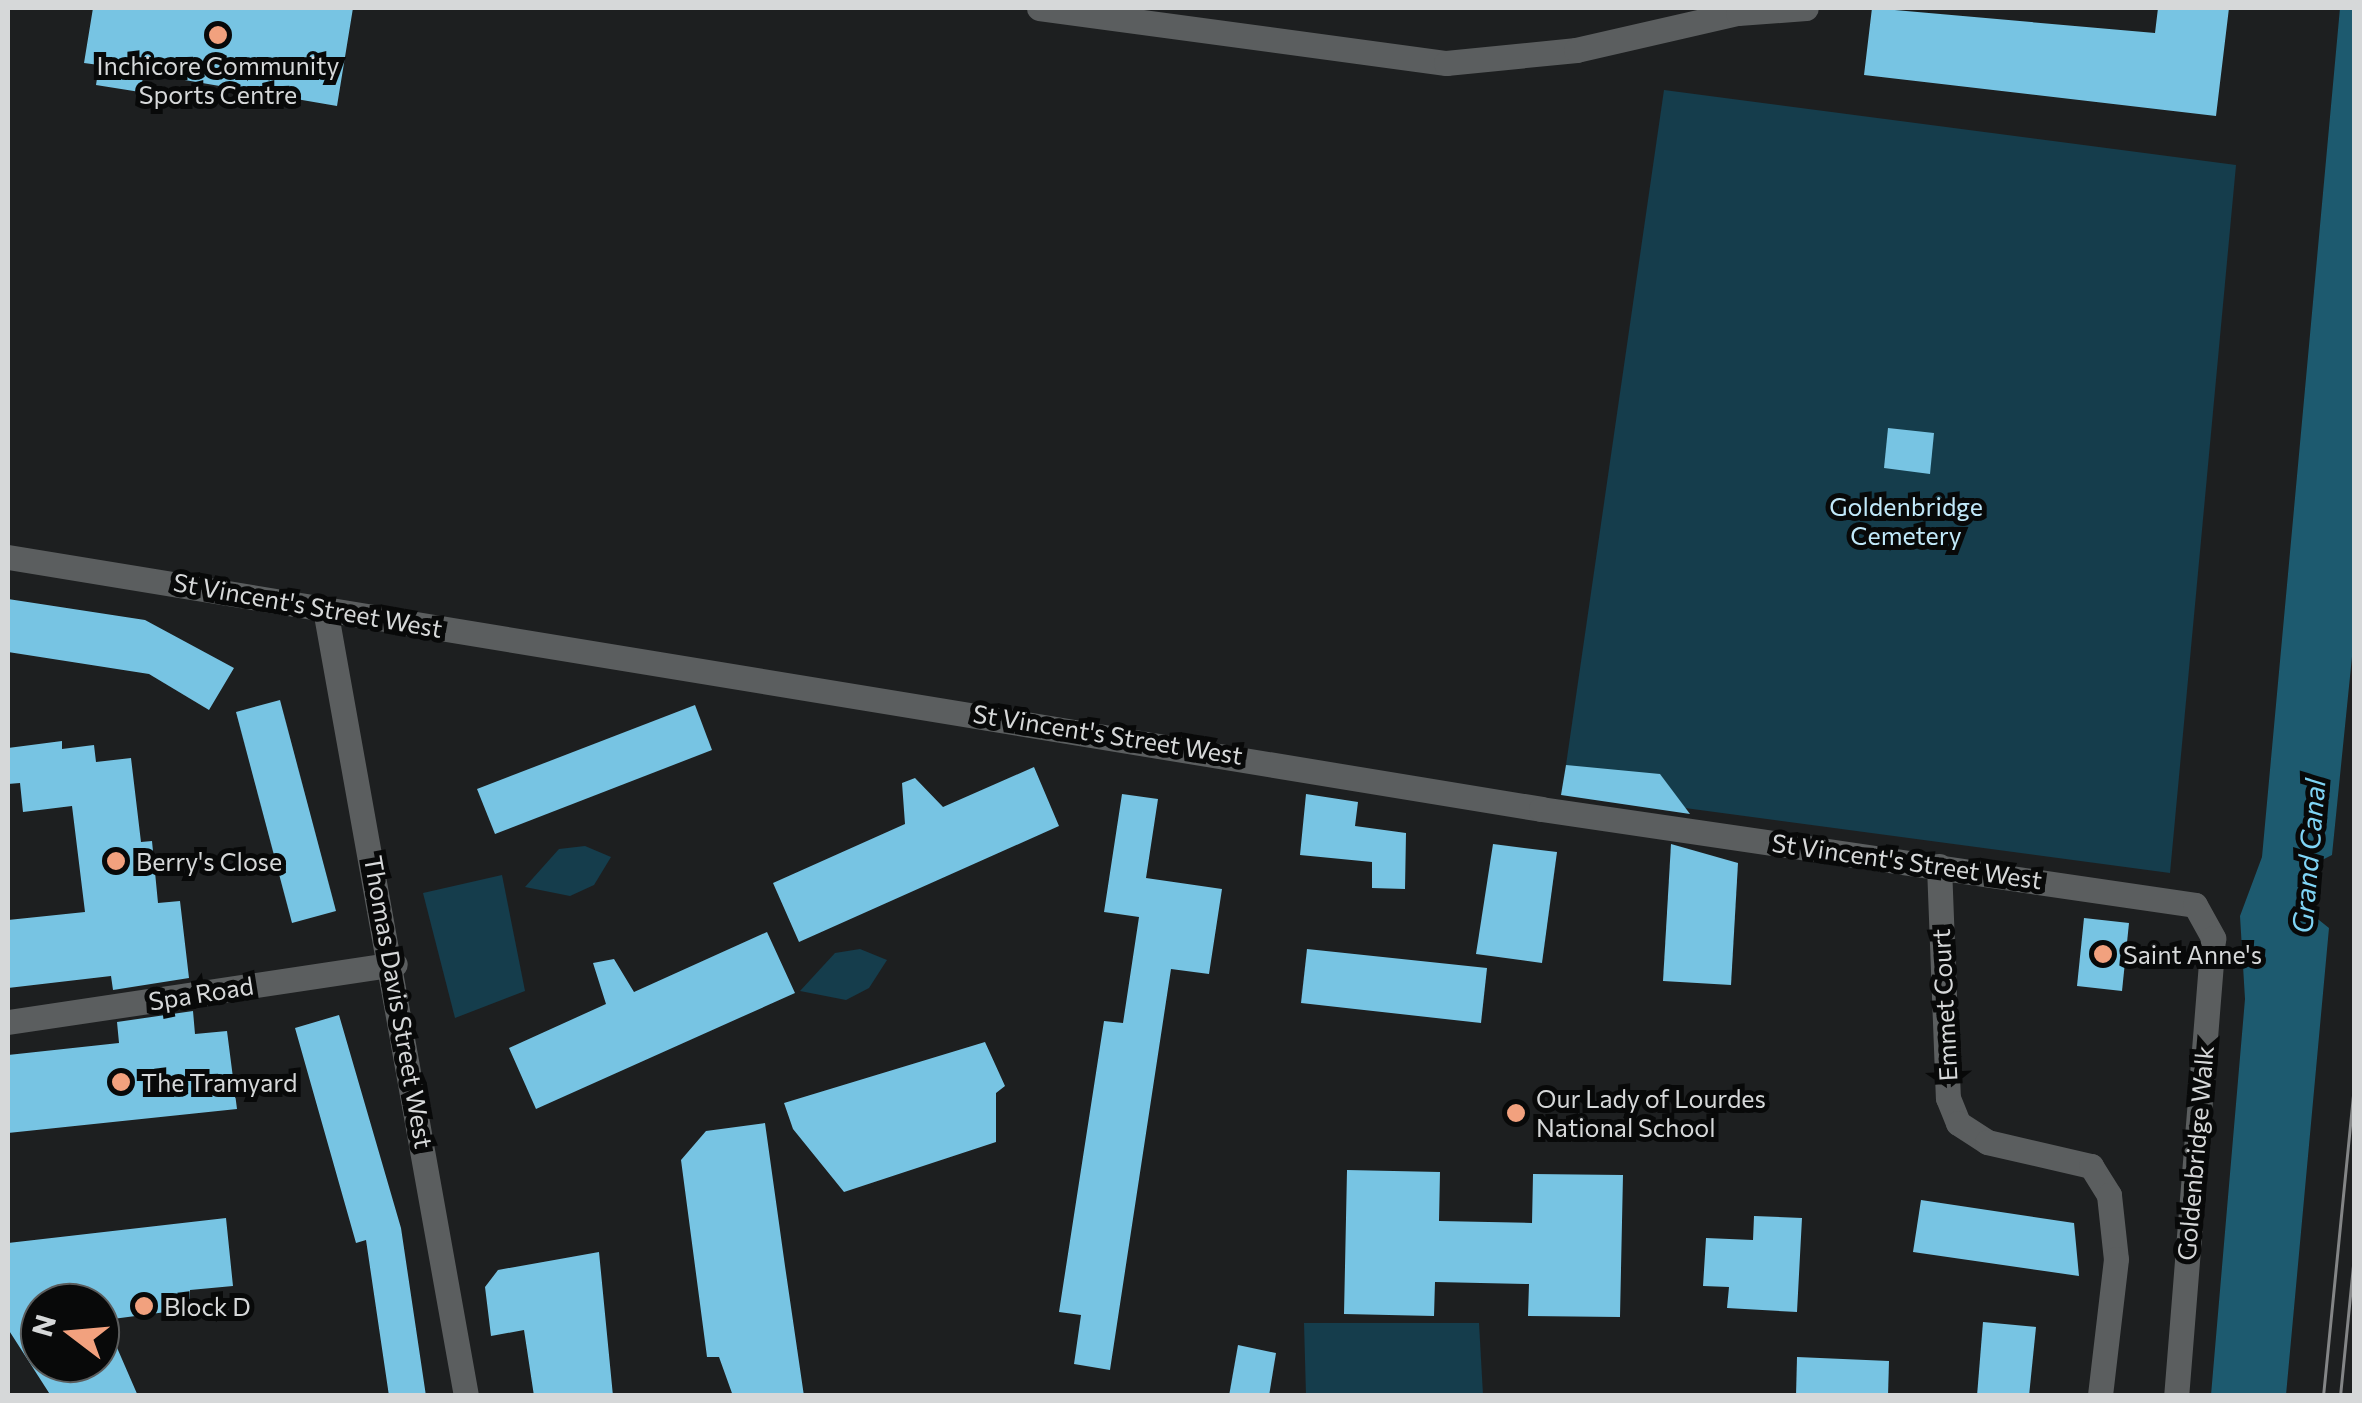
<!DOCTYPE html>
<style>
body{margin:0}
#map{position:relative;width:2362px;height:1403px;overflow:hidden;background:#1d1f20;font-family:Commissioner,sans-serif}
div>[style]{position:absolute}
.green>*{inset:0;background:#153d4c}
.water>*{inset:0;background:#1d5a6f}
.building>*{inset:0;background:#77c4e3}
.minor>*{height:25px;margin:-12.5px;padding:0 12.5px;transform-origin:12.5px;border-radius:12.5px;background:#5b5e5f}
.tram>*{height:2.5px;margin:-1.25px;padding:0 1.25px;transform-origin:1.25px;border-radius:1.25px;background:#848687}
.dots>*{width:28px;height:28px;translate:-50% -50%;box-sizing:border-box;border:5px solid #080909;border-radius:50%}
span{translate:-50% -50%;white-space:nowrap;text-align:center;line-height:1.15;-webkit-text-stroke:10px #080909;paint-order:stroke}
.poi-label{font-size:25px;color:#d6d8d9}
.left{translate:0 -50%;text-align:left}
.park-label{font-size:25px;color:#c1e9fa}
.street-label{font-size:25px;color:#d6d8d9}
.water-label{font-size:28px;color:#7fd4f5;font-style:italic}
.frame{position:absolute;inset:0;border:10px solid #d6d8d9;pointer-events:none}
.north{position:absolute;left:20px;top:1283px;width:100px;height:100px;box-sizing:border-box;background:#080909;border:2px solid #5a5c5c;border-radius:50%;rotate:286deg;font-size:28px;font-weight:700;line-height:40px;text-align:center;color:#d6d8d9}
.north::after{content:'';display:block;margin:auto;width:35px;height:45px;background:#f2a17e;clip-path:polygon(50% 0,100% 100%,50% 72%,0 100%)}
</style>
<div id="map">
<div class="green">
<div style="clip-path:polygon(1664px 90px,2236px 165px,2170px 873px,1685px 808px,1566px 765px)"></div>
<div style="clip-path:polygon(585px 846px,611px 857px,594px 885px,570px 896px,525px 887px,559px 849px)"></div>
<div style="clip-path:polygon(502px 875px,525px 991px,455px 1018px,423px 893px)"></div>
<div style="clip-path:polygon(860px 949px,887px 960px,869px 988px,846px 1000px,800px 991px,835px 953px)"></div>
<div style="clip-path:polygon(1304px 1323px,1479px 1323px,1483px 1395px,1306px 1395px)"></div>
</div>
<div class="water">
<div style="clip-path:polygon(2340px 8px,2354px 8px,2354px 637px,2332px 855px,2322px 860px,2314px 916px,2329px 928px,2286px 1395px,2211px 1395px,2245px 999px,2240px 916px,2262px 857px)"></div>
</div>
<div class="building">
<div style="clip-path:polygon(93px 8px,353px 8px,337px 106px,144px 73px,140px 92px,96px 85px,99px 65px,84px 63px)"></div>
<div style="clip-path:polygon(1872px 8px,2155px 33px,2158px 8px,2229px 8px,2216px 116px,1864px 75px)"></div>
<div style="clip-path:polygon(1888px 428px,1934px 433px,1930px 474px,1884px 468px)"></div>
<div style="clip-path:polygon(8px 599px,145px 620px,234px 668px,209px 710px,149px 674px,8px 652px)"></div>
<div style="clip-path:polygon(280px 700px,336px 911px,292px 923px,236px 712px)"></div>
<div style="clip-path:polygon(695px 705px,712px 750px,495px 834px,477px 789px)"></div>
<div style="clip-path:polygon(62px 741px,62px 749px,94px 745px,96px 762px,131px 758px,141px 842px,152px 841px,158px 903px,180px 901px,189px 978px,113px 990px,111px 976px,8px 988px,8px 920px,85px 912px,72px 806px,23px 812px,20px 783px,8px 784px,8px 748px)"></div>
<div style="clip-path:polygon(1566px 765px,1660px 774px,1690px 814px,1561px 795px)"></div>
<div style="clip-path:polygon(1034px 767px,1059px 826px,799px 942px,773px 883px,905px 824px,902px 783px,915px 778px,943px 807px)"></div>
<div style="clip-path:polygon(1122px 794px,1158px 799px,1146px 878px,1222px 889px,1209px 974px,1171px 969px,1110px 1370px,1074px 1364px,1081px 1315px,1059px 1312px,1104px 1021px,1123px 1023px,1139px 917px,1104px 912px)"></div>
<div style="clip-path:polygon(1306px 794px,1358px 802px,1355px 826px,1406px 833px,1405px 889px,1372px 888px,1372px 862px,1300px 855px)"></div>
<div style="clip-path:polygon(1493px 844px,1557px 852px,1542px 963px,1476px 954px)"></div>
<div style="clip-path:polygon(1671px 844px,1738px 863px,1731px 985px,1663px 981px)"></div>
<div style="clip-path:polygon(2084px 918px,2129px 923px,2122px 991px,2077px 986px)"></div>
<div style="clip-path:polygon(767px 932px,795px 993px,536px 1109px,509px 1048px,606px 1004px,593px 963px,614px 959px,634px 992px)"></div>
<div style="clip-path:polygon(1307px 949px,1487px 968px,1481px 1023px,1301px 1003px)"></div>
<div style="clip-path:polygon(193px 1011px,195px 1034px,227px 1031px,237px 1109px,8px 1133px,8px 1055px,119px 1043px,117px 1022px)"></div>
<div style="clip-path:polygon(339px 1015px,401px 1228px,426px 1396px,389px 1396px,366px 1240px,356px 1243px,295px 1028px)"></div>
<div style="clip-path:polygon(985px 1042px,1005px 1086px,996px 1093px,996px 1142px,844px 1192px,793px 1129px,784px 1103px)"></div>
<div style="clip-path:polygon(765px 1123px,785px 1266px,804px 1396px,733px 1396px,719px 1357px,707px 1357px,681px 1160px,706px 1131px)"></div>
<div style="clip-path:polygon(1347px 1170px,1440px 1172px,1439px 1221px,1532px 1223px,1533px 1174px,1623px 1175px,1620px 1317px,1528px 1316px,1529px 1284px,1435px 1282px,1434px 1316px,1344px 1314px)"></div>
<div style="clip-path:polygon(1921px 1200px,2074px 1223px,2079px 1276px,1913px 1252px)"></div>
<div style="clip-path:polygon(1754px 1216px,1802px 1218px,1797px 1312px,1727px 1308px,1729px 1287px,1703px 1286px,1706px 1238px,1753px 1240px)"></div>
<div style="clip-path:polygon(evenodd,226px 1218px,233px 1286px,190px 1290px,189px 1309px,105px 1320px,138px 1396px,51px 1396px,8px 1329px,8px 1243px,226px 1218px,40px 1303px,100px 1303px,100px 1363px,40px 1363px,40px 1303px)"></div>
<div style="clip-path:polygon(599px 1252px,613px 1396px,534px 1396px,524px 1330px,491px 1336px,485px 1287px,498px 1270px)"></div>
<div style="clip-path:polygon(1983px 1322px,2036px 1327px,2029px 1396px,1977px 1396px)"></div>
<div style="clip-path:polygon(1238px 1345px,1276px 1353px,1269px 1396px,1229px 1396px)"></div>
<div style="clip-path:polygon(1797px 1357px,1889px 1361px,1888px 1396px,1796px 1396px)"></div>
</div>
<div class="minor">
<div style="left:1039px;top:8px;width:411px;rotate:7.7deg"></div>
<div style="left:1446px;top:63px;width:131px;rotate:-5.7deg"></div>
<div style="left:1576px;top:50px;width:166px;rotate:-12.9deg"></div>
<div style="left:1738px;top:13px;width:68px;rotate:-4.2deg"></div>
<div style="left:8px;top:557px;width:1554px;rotate:9.33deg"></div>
<div style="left:1541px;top:809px;width:661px;rotate:8.35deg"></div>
<div style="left:2195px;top:905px;width:38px;rotate:61deg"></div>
<div style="left:2213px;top:938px;width:459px;rotate:94.6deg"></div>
<div style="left:325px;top:609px;width:800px;rotate:79.84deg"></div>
<div style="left:1939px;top:866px;width:232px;rotate:87.8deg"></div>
<div style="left:1948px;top:1098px;width:27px;rotate:68deg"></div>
<div style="left:1958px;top:1123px;width:35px;rotate:33deg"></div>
<div style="left:1987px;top:1142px;width:107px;rotate:13deg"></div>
<div style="left:2091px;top:1166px;width:34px;rotate:58deg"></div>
<div style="left:2109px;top:1195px;width:64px;rotate:83.8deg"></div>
<div style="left:2116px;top:1259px;width:138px;rotate:96.7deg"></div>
<div style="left:8px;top:1022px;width:391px;rotate:-8.5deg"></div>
</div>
<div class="tram">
<div style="left:2323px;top:1396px;width:310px;rotate:-84.3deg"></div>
<div style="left:2340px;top:1396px;width:142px;rotate:-84.3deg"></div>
</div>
<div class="dots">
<div style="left:218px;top:35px;background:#f2a17e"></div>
<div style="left:116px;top:861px;background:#f2a17e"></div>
<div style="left:2103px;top:954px;background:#f2a17e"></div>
<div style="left:121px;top:1082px;background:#f2a17e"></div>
<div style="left:1516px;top:1113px;background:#f2a17e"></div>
<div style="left:144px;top:1306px;background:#f2a17e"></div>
</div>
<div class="poi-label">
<span style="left:218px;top:80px">Inchicore Community<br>Sports Centre</span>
<span class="left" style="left:136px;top:861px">Berry's Close</span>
<span class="left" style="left:2123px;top:954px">Saint Anne's</span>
<span class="left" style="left:141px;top:1082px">The Tramyard</span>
<span class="left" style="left:1536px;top:1113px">Our Lady of Lourdes<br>National School</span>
<span class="left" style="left:164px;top:1306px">Block D</span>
</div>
<div class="park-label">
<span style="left:1906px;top:521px">Goldenbridge<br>Cemetery</span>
</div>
<div class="street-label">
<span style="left:308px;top:605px;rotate:10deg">St Vincent's Street West</span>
<span style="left:1108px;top:734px;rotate:9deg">St Vincent's Street West</span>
<span style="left:1907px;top:861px;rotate:8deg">St Vincent's Street West</span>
<span style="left:201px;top:993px;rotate:-9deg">Spa Road</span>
<span style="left:399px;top:1002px;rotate:80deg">Thomas Davis Street West</span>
<span style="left:1944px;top:1005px;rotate:-93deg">Emmet Court</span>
<span style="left:2195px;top:1153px;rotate:-85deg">Goldenbridge Walk</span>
</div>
<div class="water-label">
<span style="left:2308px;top:856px;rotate:-85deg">Grand Canal</span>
</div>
<div class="frame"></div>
<div class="north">N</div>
</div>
